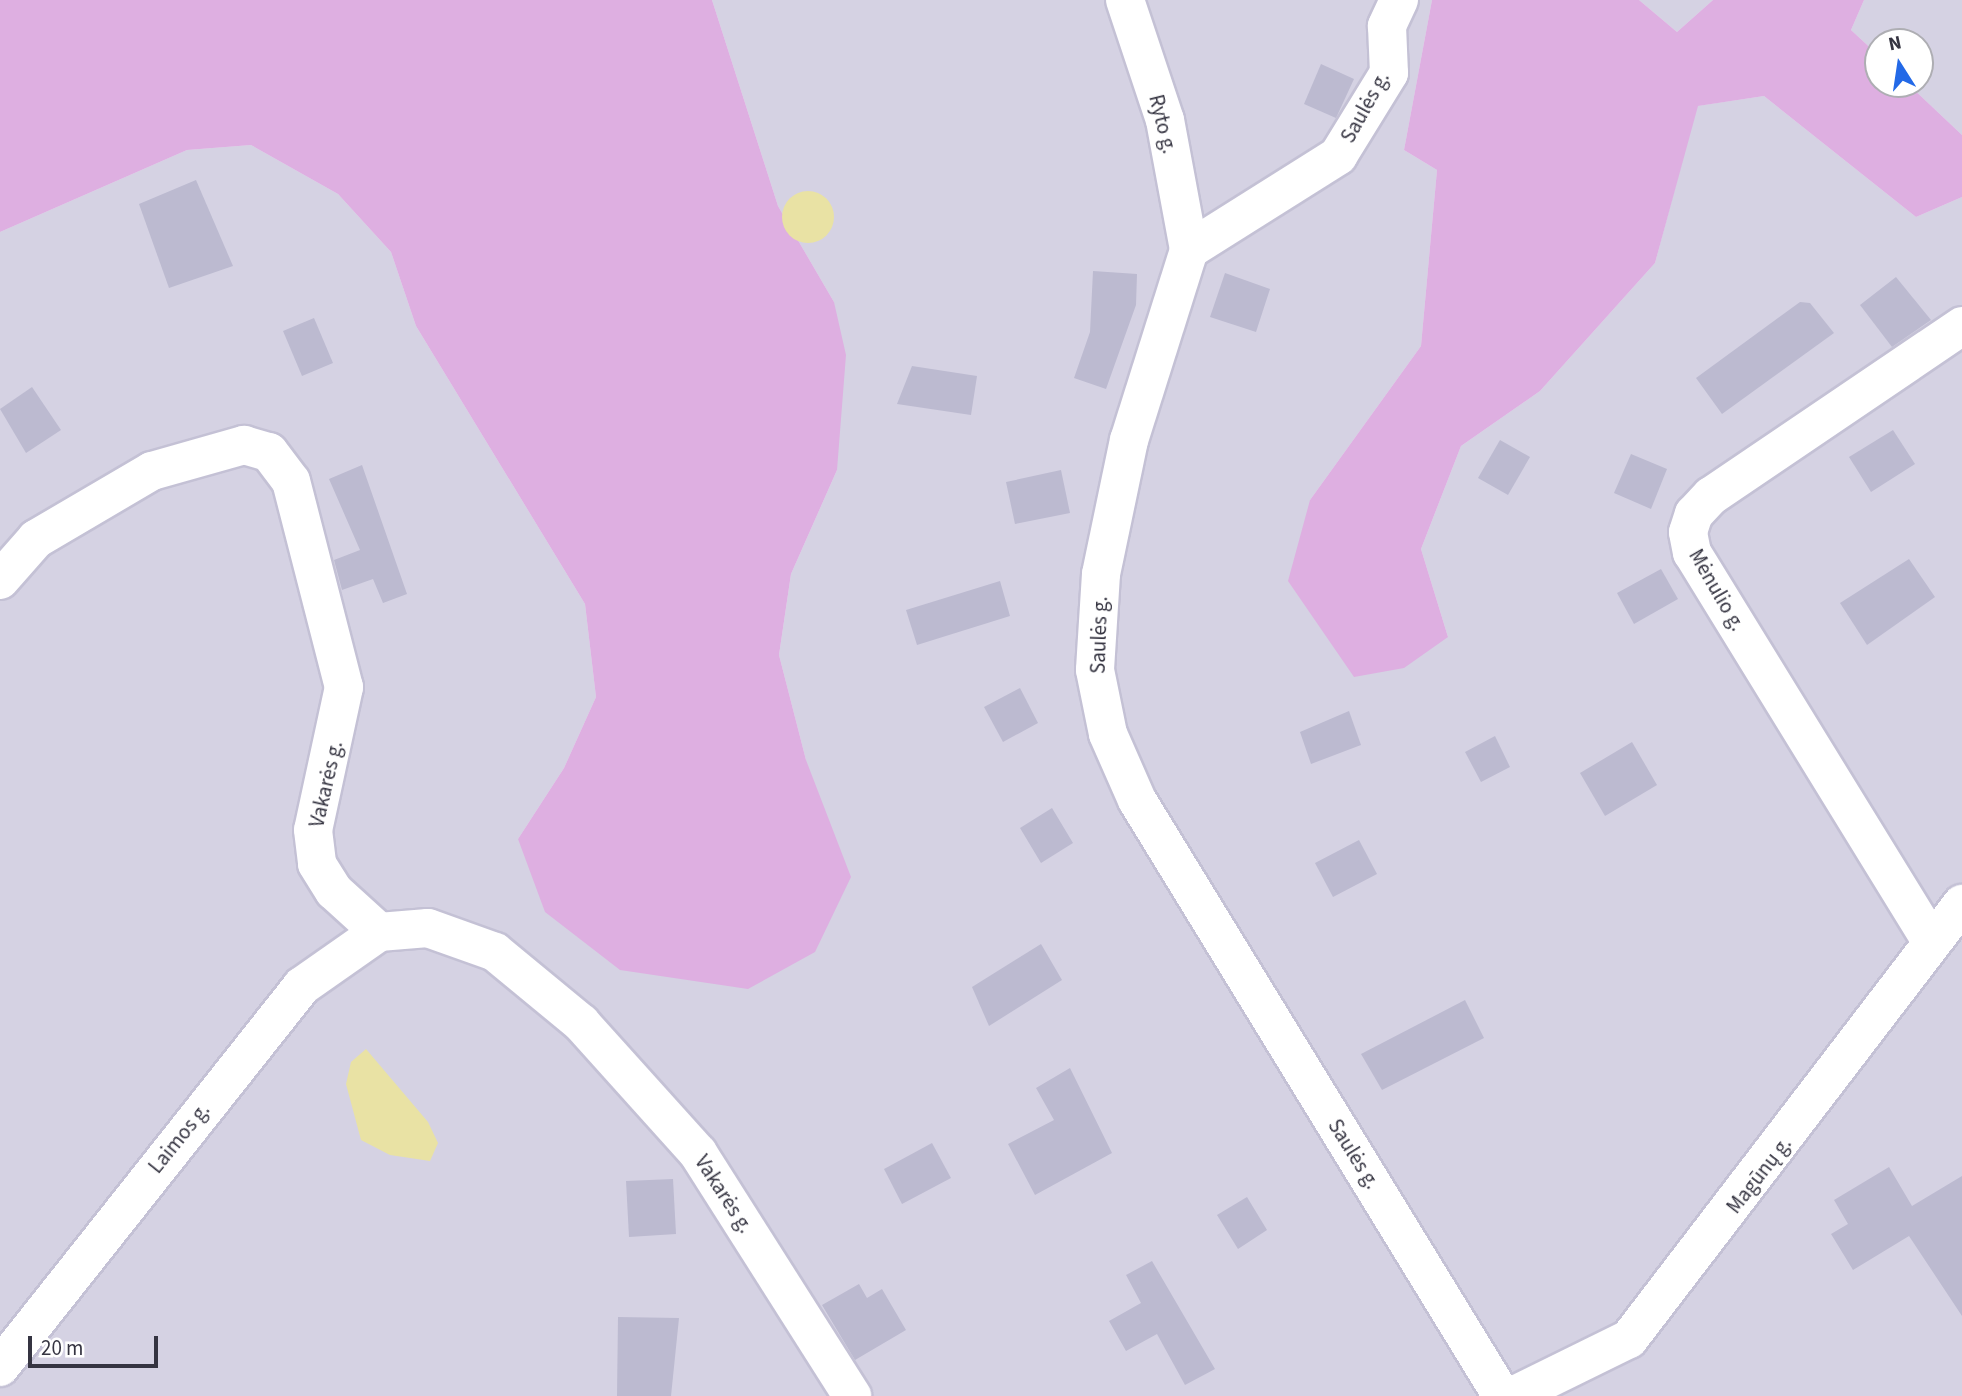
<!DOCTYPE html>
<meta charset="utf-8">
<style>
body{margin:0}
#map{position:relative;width:1962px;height:1396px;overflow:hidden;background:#e6e3f0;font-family:"Source Sans 3",sans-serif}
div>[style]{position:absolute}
.residential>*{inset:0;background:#d5d2e3}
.green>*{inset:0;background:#deafe1}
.water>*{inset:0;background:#e9e2a4}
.round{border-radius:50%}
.building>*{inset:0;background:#bcbad0}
.roads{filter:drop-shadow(2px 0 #c4c1d5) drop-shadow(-2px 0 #c4c1d5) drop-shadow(0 2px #c4c1d5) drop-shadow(0 -2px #c4c1d5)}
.minor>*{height:38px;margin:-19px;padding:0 19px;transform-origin:19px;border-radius:19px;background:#fff}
span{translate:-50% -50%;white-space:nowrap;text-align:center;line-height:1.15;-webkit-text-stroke:5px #fff;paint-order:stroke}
.street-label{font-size:21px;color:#353441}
.north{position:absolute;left:1864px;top:28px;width:70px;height:70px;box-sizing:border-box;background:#fff;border:2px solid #aeaeb3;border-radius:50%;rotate:348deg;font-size:19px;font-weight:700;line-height:28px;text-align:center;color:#353441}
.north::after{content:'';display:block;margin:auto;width:24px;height:32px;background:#2369e7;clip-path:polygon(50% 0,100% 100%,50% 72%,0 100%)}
.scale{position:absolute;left:28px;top:1336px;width:130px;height:32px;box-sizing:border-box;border:4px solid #353441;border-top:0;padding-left:9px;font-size:21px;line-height:24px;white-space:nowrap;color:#353441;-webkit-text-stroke:5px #fff;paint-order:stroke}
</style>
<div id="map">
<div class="residential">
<div style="clip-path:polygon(712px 0,1432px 0,1404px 150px,1437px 170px,1421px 346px,1310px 500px,1448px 637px,1421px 549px,1461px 446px,1540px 391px,1655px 263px,1697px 106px,1764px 96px,1916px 217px,1962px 197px,1962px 1396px,0 1396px,0 232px,187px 150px,251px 145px,338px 194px,391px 252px,416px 326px,585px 604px,596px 697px,564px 768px,518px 839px,806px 760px,779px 655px,791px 574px,837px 470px,834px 302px,778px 206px)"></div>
<div style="clip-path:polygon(1639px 0,1713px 0,1677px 32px)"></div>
<div style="clip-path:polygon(1864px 0,1962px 0,1962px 135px,1908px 84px,1920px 84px,1920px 42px,1878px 42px,1878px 55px,1851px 30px)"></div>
</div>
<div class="green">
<div style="clip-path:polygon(0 0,712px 0,778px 206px,834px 302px,846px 355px,837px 470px,791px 574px,779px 655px,806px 760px,851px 877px,815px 952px,748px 989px,620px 970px,545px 912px,518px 839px,564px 768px,596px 697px,585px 604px,416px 326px,391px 252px,338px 194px,251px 145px,187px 150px,0 232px)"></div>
<div style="clip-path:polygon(1432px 0,1639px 0,1677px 32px,1713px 0,1864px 0,1851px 30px,1878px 55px,1878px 84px,1908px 84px,1962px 135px,1962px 197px,1916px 217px,1764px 96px,1698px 106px,1655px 263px,1540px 391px,1461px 446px,1421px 549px,1448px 637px,1404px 668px,1354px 677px,1288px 581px,1310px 500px,1421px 346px,1437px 170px,1404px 150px)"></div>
</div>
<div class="water">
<div class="round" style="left:782px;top:191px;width:52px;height:52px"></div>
<div style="clip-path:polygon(366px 1049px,428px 1122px,438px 1143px,430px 1161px,390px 1155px,361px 1140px,346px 1084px,351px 1062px)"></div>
</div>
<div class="building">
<div style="clip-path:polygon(1321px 64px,1354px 79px,1336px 118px,1304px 104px)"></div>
<div style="clip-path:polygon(196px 180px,233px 266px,169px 288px,139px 204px)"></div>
<div style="clip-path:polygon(1093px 271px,1137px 274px,1136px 305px,1106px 389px,1074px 378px,1090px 332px)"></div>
<div style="clip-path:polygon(1225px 273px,1270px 289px,1256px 332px,1210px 317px)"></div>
<div style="clip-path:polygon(1896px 277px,1931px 320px,1892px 347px,1860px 305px)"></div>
<div style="clip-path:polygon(1800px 302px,1810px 303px,1834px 333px,1722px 414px,1696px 378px)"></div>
<div style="clip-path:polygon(314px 318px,333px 363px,302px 376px,283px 331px)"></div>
<div style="clip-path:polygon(912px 366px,977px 376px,971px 415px,897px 404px)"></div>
<div style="clip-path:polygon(32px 387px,61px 430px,26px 453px,0 409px)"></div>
<div style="clip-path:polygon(1893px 430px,1915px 464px,1871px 492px,1849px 457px)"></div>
<div style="clip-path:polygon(1500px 440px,1530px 457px,1508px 495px,1478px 478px)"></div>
<div style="clip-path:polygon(1631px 454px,1667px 469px,1651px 509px,1614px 493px)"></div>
<div style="clip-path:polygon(362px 465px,407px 594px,383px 603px,373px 579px,342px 590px,334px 560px,360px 550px,329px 479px)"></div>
<div style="clip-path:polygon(1061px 470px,1070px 513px,1015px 524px,1006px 482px)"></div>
<div style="clip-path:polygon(1909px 559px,1935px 597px,1867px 645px,1840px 603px)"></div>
<div style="clip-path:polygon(1661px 569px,1678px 599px,1634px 624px,1617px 593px)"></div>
<div style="clip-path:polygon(1000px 581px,1010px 616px,917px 645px,906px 610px)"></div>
<div style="clip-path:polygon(1020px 688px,1038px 723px,1003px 742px,984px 707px)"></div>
<div style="clip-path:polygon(1349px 711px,1361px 745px,1311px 764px,1300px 732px)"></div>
<div style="clip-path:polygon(1495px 736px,1510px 767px,1481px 782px,1465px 752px)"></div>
<div style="clip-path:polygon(1632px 742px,1657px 785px,1605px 816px,1580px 773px)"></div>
<div style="clip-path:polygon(1052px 808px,1073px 843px,1041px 863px,1020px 828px)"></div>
<div style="clip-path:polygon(1359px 840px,1377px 874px,1333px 897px,1315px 863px)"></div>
<div style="clip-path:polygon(1041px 944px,1062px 980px,989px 1026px,972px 987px)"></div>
<div style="clip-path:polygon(1465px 1000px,1484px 1038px,1382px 1090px,1361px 1054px)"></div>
<div style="clip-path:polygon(1070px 1068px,1112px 1153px,1035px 1195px,1008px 1144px,1054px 1120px,1036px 1088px)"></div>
<div style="clip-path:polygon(932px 1143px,951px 1178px,902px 1204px,884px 1169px)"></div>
<div style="clip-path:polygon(1889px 1167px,1912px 1206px,1962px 1176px,1962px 1316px,1909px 1236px,1853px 1270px,1831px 1234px,1848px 1224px,1834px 1200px)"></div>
<div style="clip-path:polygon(673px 1179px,676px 1234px,629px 1237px,626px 1181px)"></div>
<div style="clip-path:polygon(1247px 1197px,1267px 1230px,1238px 1249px,1217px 1215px)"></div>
<div style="clip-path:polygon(1152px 1261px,1215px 1369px,1185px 1385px,1157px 1334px,1126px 1351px,1109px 1321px,1141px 1303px,1126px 1275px)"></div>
<div style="clip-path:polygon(859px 1284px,867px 1298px,882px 1289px,906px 1330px,855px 1360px,822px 1305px)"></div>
<div style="clip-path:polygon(618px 1317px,679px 1318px,671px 1396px,617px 1396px)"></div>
</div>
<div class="roads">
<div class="minor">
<div style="left:1125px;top:0;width:126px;rotate:71.6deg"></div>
<div style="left:1165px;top:120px;width:132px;rotate:79.5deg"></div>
<div style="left:1399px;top:0;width:29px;rotate:115deg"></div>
<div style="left:1387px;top:26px;width:47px;rotate:87.6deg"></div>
<div style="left:1389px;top:73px;width:97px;rotate:121.6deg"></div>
<div style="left:1338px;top:156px;width:176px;rotate:147.8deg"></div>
<div style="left:1189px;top:250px;width:199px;rotate:107.5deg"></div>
<div style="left:1129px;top:440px;width:137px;rotate:101.8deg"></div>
<div style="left:1101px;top:574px;width:96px;rotate:93.6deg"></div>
<div style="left:1095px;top:670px;width:65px;rotate:78.5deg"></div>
<div style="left:1108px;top:734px;width:72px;rotate:66.3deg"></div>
<div style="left:1137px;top:800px;width:699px;rotate:58.52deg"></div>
<div style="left:0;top:580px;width:55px;rotate:-48.7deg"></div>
<div style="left:36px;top:539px;width:134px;rotate:-30.4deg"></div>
<div style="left:152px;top:471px;width:96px;rotate:-15.8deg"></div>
<div style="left:244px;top:445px;width:26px;rotate:16deg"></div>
<div style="left:269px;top:452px;width:36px;rotate:53deg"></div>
<div style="left:291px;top:481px;width:213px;rotate:75.6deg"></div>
<div style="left:344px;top:687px;width:146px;rotate:102.2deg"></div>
<div style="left:313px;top:830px;width:34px;rotate:83deg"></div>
<div style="left:317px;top:864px;width:32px;rotate:58deg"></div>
<div style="left:334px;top:891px;width:61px;rotate:42.3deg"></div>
<div style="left:379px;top:932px;width:49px;rotate:-4.7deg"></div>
<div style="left:428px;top:928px;width:71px;rotate:19.7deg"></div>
<div style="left:495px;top:952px;width:112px;rotate:39.5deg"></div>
<div style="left:581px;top:1023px;width:175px;rotate:48deg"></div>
<div style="left:698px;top:1153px;width:288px;rotate:57.6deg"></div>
<div style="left:1931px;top:941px;width:456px;rotate:-121.6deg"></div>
<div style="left:1692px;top:553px;width:21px;rotate:-101deg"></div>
<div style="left:1688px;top:532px;width:19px;rotate:-72deg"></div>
<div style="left:1694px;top:514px;width:25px;rotate:-47deg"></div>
<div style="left:1711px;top:496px;width:303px;rotate:-34.1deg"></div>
<div style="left:0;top:1367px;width:486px;rotate:-51.6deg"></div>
<div style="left:302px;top:986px;width:94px;rotate:-35deg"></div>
<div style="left:1513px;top:1396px;width:129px;rotate:-26.2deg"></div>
<div style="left:1629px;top:1339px;width:548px;rotate:-52.57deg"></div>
</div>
</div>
<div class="street-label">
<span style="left:1365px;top:107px;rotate:-61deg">Saulės g.</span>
<span style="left:1163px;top:124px;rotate:76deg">Ryto g.</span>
<span style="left:1717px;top:590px;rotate:60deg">Mėnulio g.</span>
<span style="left:1099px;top:635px;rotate:-88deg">Saulės g.</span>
<span style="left:326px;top:784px;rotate:-77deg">Vakarės g.</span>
<span style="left:179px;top:1138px;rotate:-51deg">Laimos g.</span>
<span style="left:1354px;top:1154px;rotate:58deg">Saulės g.</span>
<span style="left:1759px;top:1175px;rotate:-52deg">Magūnų g.</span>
<span style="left:724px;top:1194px;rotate:57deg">Vakarės g.</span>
</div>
<div class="north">N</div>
<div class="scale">20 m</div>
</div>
